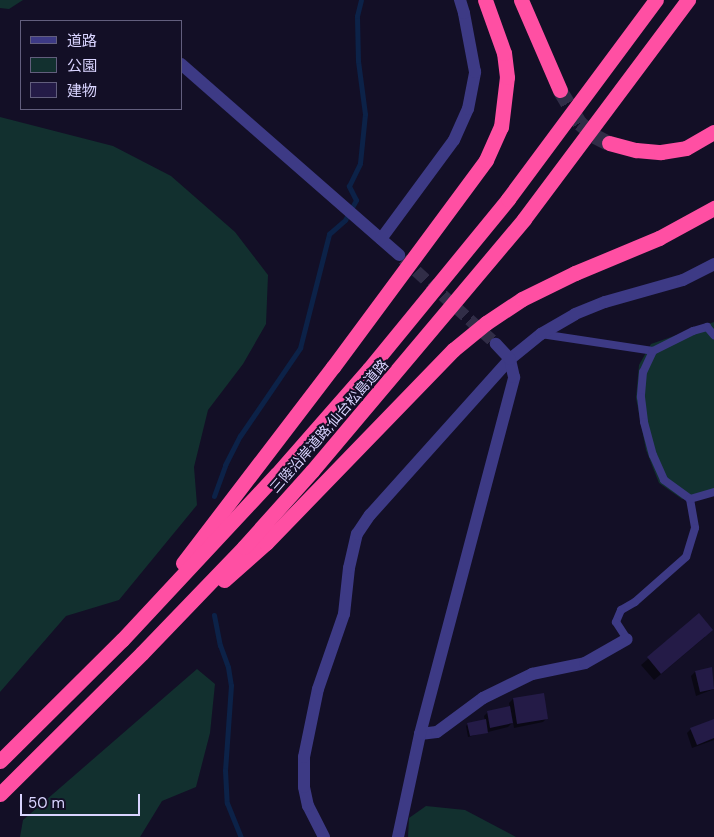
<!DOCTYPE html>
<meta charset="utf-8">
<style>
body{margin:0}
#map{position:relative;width:714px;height:837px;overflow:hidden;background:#130f26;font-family:"DM Sans","Noto Sans JP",sans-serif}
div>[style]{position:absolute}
.green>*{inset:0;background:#12302f}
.shadow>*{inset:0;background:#0007}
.stream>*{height:5px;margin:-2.5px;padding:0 2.5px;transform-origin:2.5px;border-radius:2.5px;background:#0c2248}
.building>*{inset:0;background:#241b47}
.minor-tunnel>*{height:12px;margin-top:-6px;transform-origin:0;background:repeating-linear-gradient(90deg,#312d47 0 12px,transparent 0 18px)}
.motorway-tunnel>*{height:15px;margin-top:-7.5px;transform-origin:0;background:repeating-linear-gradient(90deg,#312d47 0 15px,transparent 0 23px)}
.service>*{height:8px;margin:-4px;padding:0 4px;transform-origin:4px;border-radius:4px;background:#3d3a85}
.minor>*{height:12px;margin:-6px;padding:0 6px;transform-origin:6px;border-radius:6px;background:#3d3a85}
.motorway>*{height:15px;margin:-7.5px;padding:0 7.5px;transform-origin:7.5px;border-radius:7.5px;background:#ff4fa3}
span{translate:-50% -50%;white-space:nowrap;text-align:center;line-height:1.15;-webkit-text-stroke:4px #130f26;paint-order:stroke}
.street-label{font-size:14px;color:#d9d4ff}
.legend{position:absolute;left:20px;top:20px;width:162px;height:90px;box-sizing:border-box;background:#130f26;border:1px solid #625e7d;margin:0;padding:6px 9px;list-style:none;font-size:15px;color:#d9d4ff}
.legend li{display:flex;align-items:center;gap:10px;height:25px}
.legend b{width:25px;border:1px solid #625e7d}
.scale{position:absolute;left:20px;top:794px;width:120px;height:22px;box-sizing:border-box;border:2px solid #d9d4ff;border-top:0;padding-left:6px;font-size:15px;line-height:18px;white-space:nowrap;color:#d9d4ff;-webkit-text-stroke:4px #130f26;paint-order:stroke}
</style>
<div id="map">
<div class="green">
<div style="clip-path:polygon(0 0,23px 0,9px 9px,0 8px)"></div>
<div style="clip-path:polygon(0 117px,113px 146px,171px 176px,235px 232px,268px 275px,266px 324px,243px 364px,208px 410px,194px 467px,197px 505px,119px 600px,66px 616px,0 692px)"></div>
<div style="clip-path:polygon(714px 322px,714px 495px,682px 499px,659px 483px,646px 450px,636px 398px,639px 365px,651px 344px)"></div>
<div style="clip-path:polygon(197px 669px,215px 684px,210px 733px,196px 787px,162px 801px,140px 837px,20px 837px,23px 820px)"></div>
<div style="clip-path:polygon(426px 806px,465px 810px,516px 837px,408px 837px,409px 818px)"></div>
</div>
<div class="shadow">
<div style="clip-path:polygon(699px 615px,705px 637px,654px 680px,641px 665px)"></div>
<div style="clip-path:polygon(711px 668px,714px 689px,696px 696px,691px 676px,695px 672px)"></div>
<div style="clip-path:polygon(513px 699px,547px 718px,543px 722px,514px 728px,513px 722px,508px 727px,468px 737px,466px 726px,468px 724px,485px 721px,484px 716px,488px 712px,510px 708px,509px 703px)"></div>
<div style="clip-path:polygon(714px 720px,714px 740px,692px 748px,687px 733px,691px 729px)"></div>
</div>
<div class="stream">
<div style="left:214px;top:496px;width:33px;rotate:-70deg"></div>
<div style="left:225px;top:465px;width:33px;rotate:-63deg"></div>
<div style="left:240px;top:436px;width:107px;rotate:-55.7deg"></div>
<div style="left:300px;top:348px;width:118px;rotate:-75.7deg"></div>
<div style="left:329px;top:234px;width:21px;rotate:-41deg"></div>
<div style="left:345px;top:220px;width:23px;rotate:-61deg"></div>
<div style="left:356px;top:200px;width:16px;rotate:-117deg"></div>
<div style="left:349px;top:186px;width:25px;rotate:-64deg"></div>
<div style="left:360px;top:163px;width:49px;rotate:-84.2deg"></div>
<div style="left:365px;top:114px;width:53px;rotate:-97.5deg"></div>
<div style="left:358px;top:61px;width:45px;rotate:-91.3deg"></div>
<div style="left:357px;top:16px;width:16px;rotate:-76deg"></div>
<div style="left:214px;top:615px;width:31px;rotate:79deg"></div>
<div style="left:220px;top:645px;width:23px;rotate:70deg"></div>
<div style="left:228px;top:667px;width:18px;rotate:81deg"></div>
<div style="left:231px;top:685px;width:85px;rotate:94deg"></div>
<div style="left:225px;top:770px;width:33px;rotate:87deg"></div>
<div style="left:227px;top:803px;width:37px;rotate:68deg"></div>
</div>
<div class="building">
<div style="clip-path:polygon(699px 613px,713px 630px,661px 674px,647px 657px)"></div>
<div style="clip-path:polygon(712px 667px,714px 689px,700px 692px,695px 671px)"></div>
<div style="clip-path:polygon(544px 693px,548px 719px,517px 724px,513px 698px)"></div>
<div style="clip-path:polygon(510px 706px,513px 723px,490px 728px,487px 711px)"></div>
<div style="clip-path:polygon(486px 719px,488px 733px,470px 736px,467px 723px)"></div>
<div style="clip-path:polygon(714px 719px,714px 738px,697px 745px,690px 728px)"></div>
</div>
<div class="minor-tunnel">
<div style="left:403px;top:259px;width:126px;rotate:42.4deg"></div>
</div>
<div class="motorway-tunnel">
<div style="left:560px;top:90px;width:39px;rotate:59deg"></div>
<div style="left:580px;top:123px;width:20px;rotate:41deg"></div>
<div style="left:595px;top:136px;width:16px;rotate:27deg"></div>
</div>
<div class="service">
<div style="left:541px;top:334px;width:113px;rotate:8.6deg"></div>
<div style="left:653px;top:351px;width:23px;rotate:115deg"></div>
<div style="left:643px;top:372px;width:25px;rotate:95deg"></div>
<div style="left:641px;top:397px;width:25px;rotate:83deg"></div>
<div style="left:644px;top:422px;width:34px;rotate:75deg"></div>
<div style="left:653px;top:455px;width:27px;rotate:66deg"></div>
<div style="left:664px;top:480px;width:32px;rotate:36deg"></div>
<div style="left:690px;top:499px;width:29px;rotate:80deg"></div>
<div style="left:695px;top:528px;width:30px;rotate:107deg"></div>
<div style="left:686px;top:557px;width:68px;rotate:138.6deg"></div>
<div style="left:635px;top:602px;width:16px;rotate:150deg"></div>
<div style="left:621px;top:610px;width:13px;rotate:113deg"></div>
<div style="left:616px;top:622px;width:20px;rotate:57deg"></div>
<div style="left:653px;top:351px;width:45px;rotate:-26.6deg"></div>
<div style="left:693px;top:331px;width:15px;rotate:-16deg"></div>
<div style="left:707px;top:327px;width:11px;rotate:49deg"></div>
<div style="left:690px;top:499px;width:25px;rotate:-16deg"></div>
</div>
<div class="minor">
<div style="left:181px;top:64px;width:290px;rotate:41.2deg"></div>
<div style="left:381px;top:239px;width:123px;rotate:-53.6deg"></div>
<div style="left:454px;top:140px;width:34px;rotate:-66deg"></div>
<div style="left:468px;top:109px;width:38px;rotate:-79deg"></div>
<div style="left:475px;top:72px;width:60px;rotate:-100.6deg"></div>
<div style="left:464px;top:13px;width:14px;rotate:-107deg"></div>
<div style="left:420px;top:734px;width:17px;rotate:-7deg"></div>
<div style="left:437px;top:732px;width:57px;rotate:-36.5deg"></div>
<div style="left:483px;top:698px;width:55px;rotate:-26.1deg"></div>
<div style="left:532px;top:674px;width:54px;rotate:-11.7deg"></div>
<div style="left:585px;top:663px;width:48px;rotate:-29.7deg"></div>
<div style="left:324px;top:837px;width:35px;rotate:-117deg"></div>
<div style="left:308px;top:806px;width:19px;rotate:-102deg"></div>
<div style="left:304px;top:787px;width:30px;rotate:-90deg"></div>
<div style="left:304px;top:757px;width:69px;rotate:-78.4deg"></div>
<div style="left:318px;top:689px;width:79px;rotate:-70.9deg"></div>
<div style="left:344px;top:614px;width:46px;rotate:-83.8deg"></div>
<div style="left:349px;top:568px;width:35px;rotate:-77deg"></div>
<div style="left:357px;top:534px;width:23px;rotate:-56deg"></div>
<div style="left:370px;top:515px;width:210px;rotate:-48.1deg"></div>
<div style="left:510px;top:359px;width:40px;rotate:-39deg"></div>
<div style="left:541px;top:334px;width:39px;rotate:-30deg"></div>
<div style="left:575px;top:314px;width:32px;rotate:-22deg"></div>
<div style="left:605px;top:302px;width:81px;rotate:-15.8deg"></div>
<div style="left:683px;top:280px;width:35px;rotate:-27deg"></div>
<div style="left:398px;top:837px;width:105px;rotate:-77.9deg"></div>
<div style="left:420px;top:734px;width:369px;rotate:-75.2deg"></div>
<div style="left:514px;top:377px;width:18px;rotate:-103deg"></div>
<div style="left:510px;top:359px;width:21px;rotate:-133deg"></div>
</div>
<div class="motorway">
<div style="left:521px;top:0;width:98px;rotate:66.6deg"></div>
<div style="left:609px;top:143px;width:28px;rotate:15deg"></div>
<div style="left:636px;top:150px;width:25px;rotate:5deg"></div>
<div style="left:661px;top:152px;width:25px;rotate:-9deg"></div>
<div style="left:686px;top:148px;width:32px;rotate:-30deg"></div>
<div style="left:183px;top:563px;width:247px;rotate:-52.6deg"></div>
<div style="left:333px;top:367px;width:257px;rotate:-53.5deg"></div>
<div style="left:486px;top:160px;width:36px;rotate:-66deg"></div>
<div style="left:501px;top:127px;width:50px;rotate:-83.2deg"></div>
<div style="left:507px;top:77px;width:24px;rotate:-97deg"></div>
<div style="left:504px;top:53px;width:56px;rotate:-109.7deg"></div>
<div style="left:224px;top:580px;width:56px;rotate:-41.4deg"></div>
<div style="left:266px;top:543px;width:269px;rotate:-45.9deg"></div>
<div style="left:453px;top:350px;width:43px;rotate:-39.3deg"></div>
<div style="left:486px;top:323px;width:43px;rotate:-33.7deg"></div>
<div style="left:522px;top:299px;width:59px;rotate:-26.1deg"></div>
<div style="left:575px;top:273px;width:91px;rotate:-22.6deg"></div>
<div style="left:659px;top:238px;width:63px;rotate:-28.6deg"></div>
<div style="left:0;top:761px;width:172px;rotate:-44.8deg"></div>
<div style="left:122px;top:640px;width:227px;rotate:-47deg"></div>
<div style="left:277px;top:474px;width:140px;rotate:-48.8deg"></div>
<div style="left:369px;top:369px;width:220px;rotate:-50.7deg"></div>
<div style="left:508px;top:199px;width:248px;rotate:-53.4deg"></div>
<div style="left:0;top:794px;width:200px;rotate:-44.8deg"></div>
<div style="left:142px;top:653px;width:147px;rotate:-46.1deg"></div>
<div style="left:244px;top:547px;width:102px;rotate:-48.2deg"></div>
<div style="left:312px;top:471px;width:329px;rotate:-49.9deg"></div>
<div style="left:524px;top:219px;width:274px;rotate:-53.2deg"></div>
</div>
<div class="street-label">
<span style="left:329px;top:426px;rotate:-49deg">三陸沿岸道路;仙台松島道路</span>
</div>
<ul class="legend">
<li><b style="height:6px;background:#3d3a85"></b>道路</li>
<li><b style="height:14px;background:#12302f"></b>公園</li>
<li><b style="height:14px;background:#241b47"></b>建物</li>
</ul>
<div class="scale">50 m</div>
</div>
